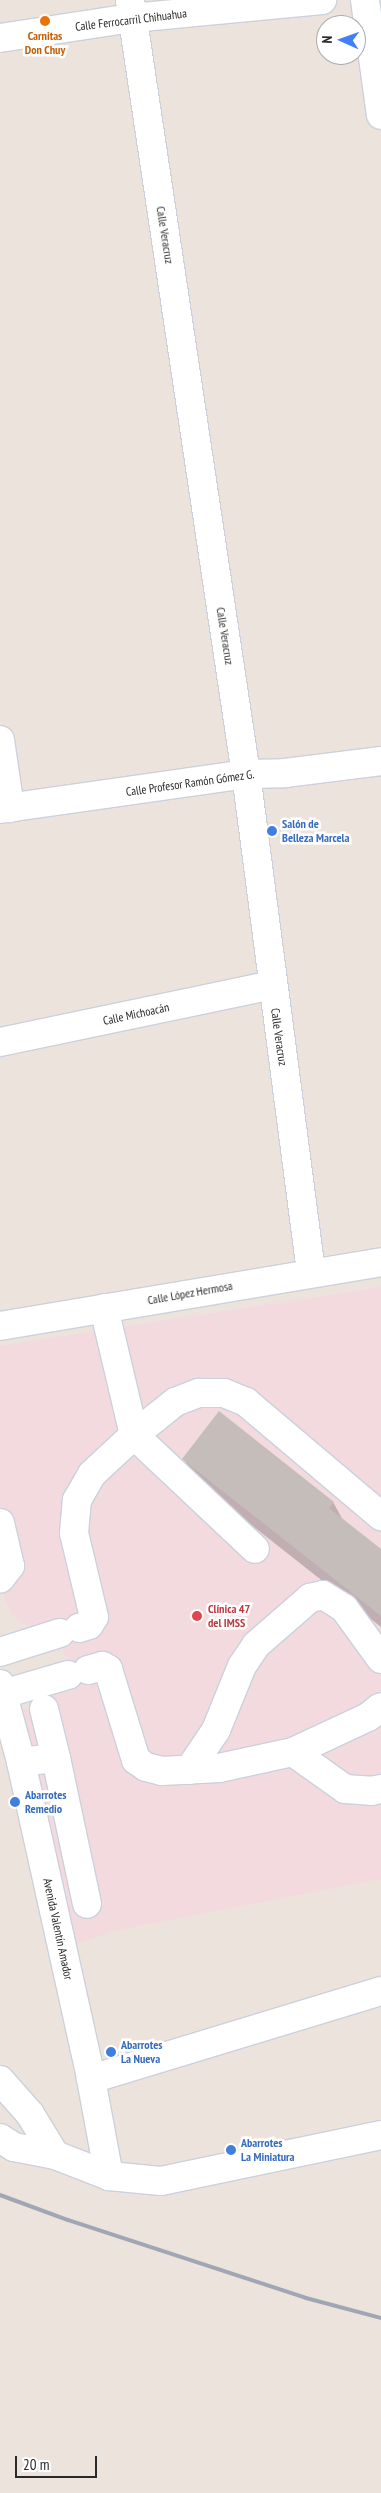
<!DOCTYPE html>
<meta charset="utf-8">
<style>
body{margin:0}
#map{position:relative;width:381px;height:2493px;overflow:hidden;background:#ece3dc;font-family:"PT Sans Narrow",sans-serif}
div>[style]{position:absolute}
.medical>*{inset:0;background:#f2dadf}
.shadow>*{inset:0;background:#0003}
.building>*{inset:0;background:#c4bdb9}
.roads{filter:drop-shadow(1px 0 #cbd1dc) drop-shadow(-1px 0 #cbd1dc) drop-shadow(0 1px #cbd1dc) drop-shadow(0 -1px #cbd1dc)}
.minor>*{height:28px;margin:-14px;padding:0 14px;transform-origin:14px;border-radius:14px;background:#fff}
.rail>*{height:4px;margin:-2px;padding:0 2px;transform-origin:2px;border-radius:2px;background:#9fa6b4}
.dots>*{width:14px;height:14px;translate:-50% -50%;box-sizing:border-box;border:2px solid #fff;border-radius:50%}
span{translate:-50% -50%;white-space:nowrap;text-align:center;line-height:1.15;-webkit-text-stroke:5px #fff;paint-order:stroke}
.street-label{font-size:12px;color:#2a2a2a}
.food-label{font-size:12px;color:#c56008;font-weight:700}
.shop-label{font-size:12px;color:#366cbe;font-weight:700}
.left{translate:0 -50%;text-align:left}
.health-label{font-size:12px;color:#be3a42;font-weight:700}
.north{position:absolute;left:316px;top:15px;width:50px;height:50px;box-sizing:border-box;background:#fff;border:1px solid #aaa;border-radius:50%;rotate:272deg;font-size:14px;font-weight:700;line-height:20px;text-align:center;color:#2a2a2a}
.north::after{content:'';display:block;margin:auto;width:18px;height:22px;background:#407ff5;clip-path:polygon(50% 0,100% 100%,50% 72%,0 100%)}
.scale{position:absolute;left:15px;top:2456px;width:82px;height:22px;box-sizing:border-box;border:2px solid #2a2a2a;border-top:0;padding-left:6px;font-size:15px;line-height:18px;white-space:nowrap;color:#2a2a2a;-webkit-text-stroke:4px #fff;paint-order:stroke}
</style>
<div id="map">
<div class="medical">
<div style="clip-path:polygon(381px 1287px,381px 1879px,113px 1931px,71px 1946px,9px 1713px,32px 1708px,49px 1696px,73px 1691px,57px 1619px,44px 1627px,33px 1628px,19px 1622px,12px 1614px,6px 1603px,4px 1593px,0 1589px,0 1346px)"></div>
</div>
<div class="shadow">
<div style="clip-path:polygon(184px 1459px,333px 1502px,344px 1522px,381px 1550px,381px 1627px,197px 1482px)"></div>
</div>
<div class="building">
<div style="clip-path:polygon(219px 1411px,334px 1502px,329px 1508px,381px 1549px,381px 1616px,182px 1459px)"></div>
</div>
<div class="roads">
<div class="minor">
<div style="left:130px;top:0;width:783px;rotate:81.48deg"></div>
<div style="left:246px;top:774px;width:502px;rotate:82.56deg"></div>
<div style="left:365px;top:0;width:116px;rotate:82.1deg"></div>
<div style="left:0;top:38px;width:134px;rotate:-8.6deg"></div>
<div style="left:132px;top:18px;width:191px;rotate:-5.4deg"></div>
<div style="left:0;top:740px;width:69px;rotate:81.6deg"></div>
<div style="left:0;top:809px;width:248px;rotate:-8.1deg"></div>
<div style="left:246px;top:774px;width:39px;rotate:-1deg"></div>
<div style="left:285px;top:773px;width:97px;rotate:-7.1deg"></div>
<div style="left:0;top:1042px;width:278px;rotate:-11.8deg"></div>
<div style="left:104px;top:1308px;width:130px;rotate:76.7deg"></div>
<div style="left:134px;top:1435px;width:53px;rotate:-38.8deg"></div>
<div style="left:175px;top:1402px;width:26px;rotate:-21deg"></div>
<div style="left:199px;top:1393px;width:25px"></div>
<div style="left:224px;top:1393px;width:24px;rotate:22deg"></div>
<div style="left:246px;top:1402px;width:177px;rotate:40.2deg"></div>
<div style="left:0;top:1326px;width:386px;rotate:-9.5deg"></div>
<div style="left:0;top:1523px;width:44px;rotate:76.9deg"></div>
<div style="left:10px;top:1566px;width:16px;rotate:128deg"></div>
<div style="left:79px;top:1628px;width:10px;rotate:-17deg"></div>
<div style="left:89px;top:1625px;width:9px;rotate:-58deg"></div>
<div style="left:94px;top:1617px;width:86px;rotate:-103.4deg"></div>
<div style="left:74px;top:1533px;width:33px;rotate:-85deg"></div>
<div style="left:77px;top:1500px;width:30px;rotate:-60deg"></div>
<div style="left:92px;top:1474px;width:57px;rotate:-42.9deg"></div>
<div style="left:134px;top:1435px;width:166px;rotate:43.3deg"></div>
<div style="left:0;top:1652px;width:63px;rotate:-17.6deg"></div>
<div style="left:88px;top:1670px;width:15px;rotate:-16deg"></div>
<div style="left:102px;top:1666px;width:7px;rotate:27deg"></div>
<div style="left:108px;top:1669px;width:95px;rotate:72.9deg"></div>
<div style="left:136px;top:1760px;width:12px;rotate:35deg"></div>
<div style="left:146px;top:1767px;width:16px;rotate:14deg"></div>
<div style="left:162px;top:1771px;width:57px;rotate:-3deg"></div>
<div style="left:219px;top:1768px;width:76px;rotate:-12.2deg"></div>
<div style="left:293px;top:1752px;width:83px;rotate:-25deg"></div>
<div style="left:368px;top:1717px;width:16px;rotate:-38deg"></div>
<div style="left:0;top:1684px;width:81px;rotate:74.9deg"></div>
<div style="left:21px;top:1762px;width:325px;rotate:77.5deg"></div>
<div style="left:91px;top:2079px;width:99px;rotate:79.5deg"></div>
<div style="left:3px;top:1694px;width:68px;rotate:-16.3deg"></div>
<div style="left:44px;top:1709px;width:50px;rotate:76.2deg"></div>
<div style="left:293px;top:1752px;width:64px;rotate:35.4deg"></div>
<div style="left:345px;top:1789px;width:26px;rotate:4deg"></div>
<div style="left:371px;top:1791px;width:10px;rotate:-11deg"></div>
<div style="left:21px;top:1762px;width:35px;rotate:-7deg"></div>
<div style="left:56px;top:1758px;width:149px;rotate:78deg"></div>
<div style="left:189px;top:1770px;width:48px;rotate:-56deg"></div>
<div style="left:216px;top:1730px;width:69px;rotate:-67.9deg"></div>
<div style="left:242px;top:1666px;width:25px;rotate:-56deg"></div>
<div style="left:256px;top:1645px;width:72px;rotate:-41deg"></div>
<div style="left:310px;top:1598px;width:13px;rotate:-13deg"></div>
<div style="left:323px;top:1595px;width:25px;rotate:32deg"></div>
<div style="left:344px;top:1608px;width:63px;rotate:54deg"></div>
<div style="left:91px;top:2079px;width:303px;rotate:-16.9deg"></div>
<div style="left:0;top:2080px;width:45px;rotate:48.6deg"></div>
<div style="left:30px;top:2114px;width:48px;rotate:58.6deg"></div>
<div style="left:0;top:2138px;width:17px;rotate:33deg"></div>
<div style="left:14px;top:2147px;width:42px;rotate:11deg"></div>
<div style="left:55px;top:2155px;width:58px;rotate:21.3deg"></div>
<div style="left:109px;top:2176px;width:52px;rotate:5.5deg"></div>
<div style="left:161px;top:2181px;width:225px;rotate:-11.8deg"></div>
</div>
</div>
<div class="rail">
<div style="left:0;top:2195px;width:72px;rotate:20.2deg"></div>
<div style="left:68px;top:2220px;width:250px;rotate:18.1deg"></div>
<div style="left:306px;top:2298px;width:78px;rotate:14.9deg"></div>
</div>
<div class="dots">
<div style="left:45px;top:21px;background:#e8710a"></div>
<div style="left:272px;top:831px;background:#3f7fe0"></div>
<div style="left:197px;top:1616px;background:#e0444e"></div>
<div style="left:15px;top:1802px;background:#3f7fe0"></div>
<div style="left:111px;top:2052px;background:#3f7fe0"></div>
<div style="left:231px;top:2150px;background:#3f7fe0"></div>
</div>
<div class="street-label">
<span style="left:131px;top:20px;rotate:-7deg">Calle Ferrocarril Chihuahua</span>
<span style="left:165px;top:235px;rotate:81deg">Calle Veracruz</span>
<span style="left:225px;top:636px;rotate:81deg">Calle Veracruz</span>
<span style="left:190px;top:783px;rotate:-8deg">Calle Profesor Ramón Gómez G.</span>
<span style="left:136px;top:1014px;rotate:-12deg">Calle Michoacán</span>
<span style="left:279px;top:1037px;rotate:82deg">Calle Veracruz</span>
<span style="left:190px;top:1293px;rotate:-10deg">Calle López Hermosa</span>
<span style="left:58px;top:1929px;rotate:78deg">Avenida Valentín Amador</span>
</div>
<div class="food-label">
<span style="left:45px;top:43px">Carnitas<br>Don Chuy</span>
</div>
<div class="shop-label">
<span class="left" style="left:282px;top:831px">Salón de<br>Belleza Marcela</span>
<span class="left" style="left:25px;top:1802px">Abarrotes<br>Remedio</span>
<span class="left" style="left:121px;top:2052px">Abarrotes<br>La Nueva</span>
<span class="left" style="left:241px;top:2150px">Abarrotes<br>La Miniatura</span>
</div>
<div class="health-label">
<span class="left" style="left:208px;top:1616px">Clínica 47<br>del IMSS</span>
</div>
<div class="north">N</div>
<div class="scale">20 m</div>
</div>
